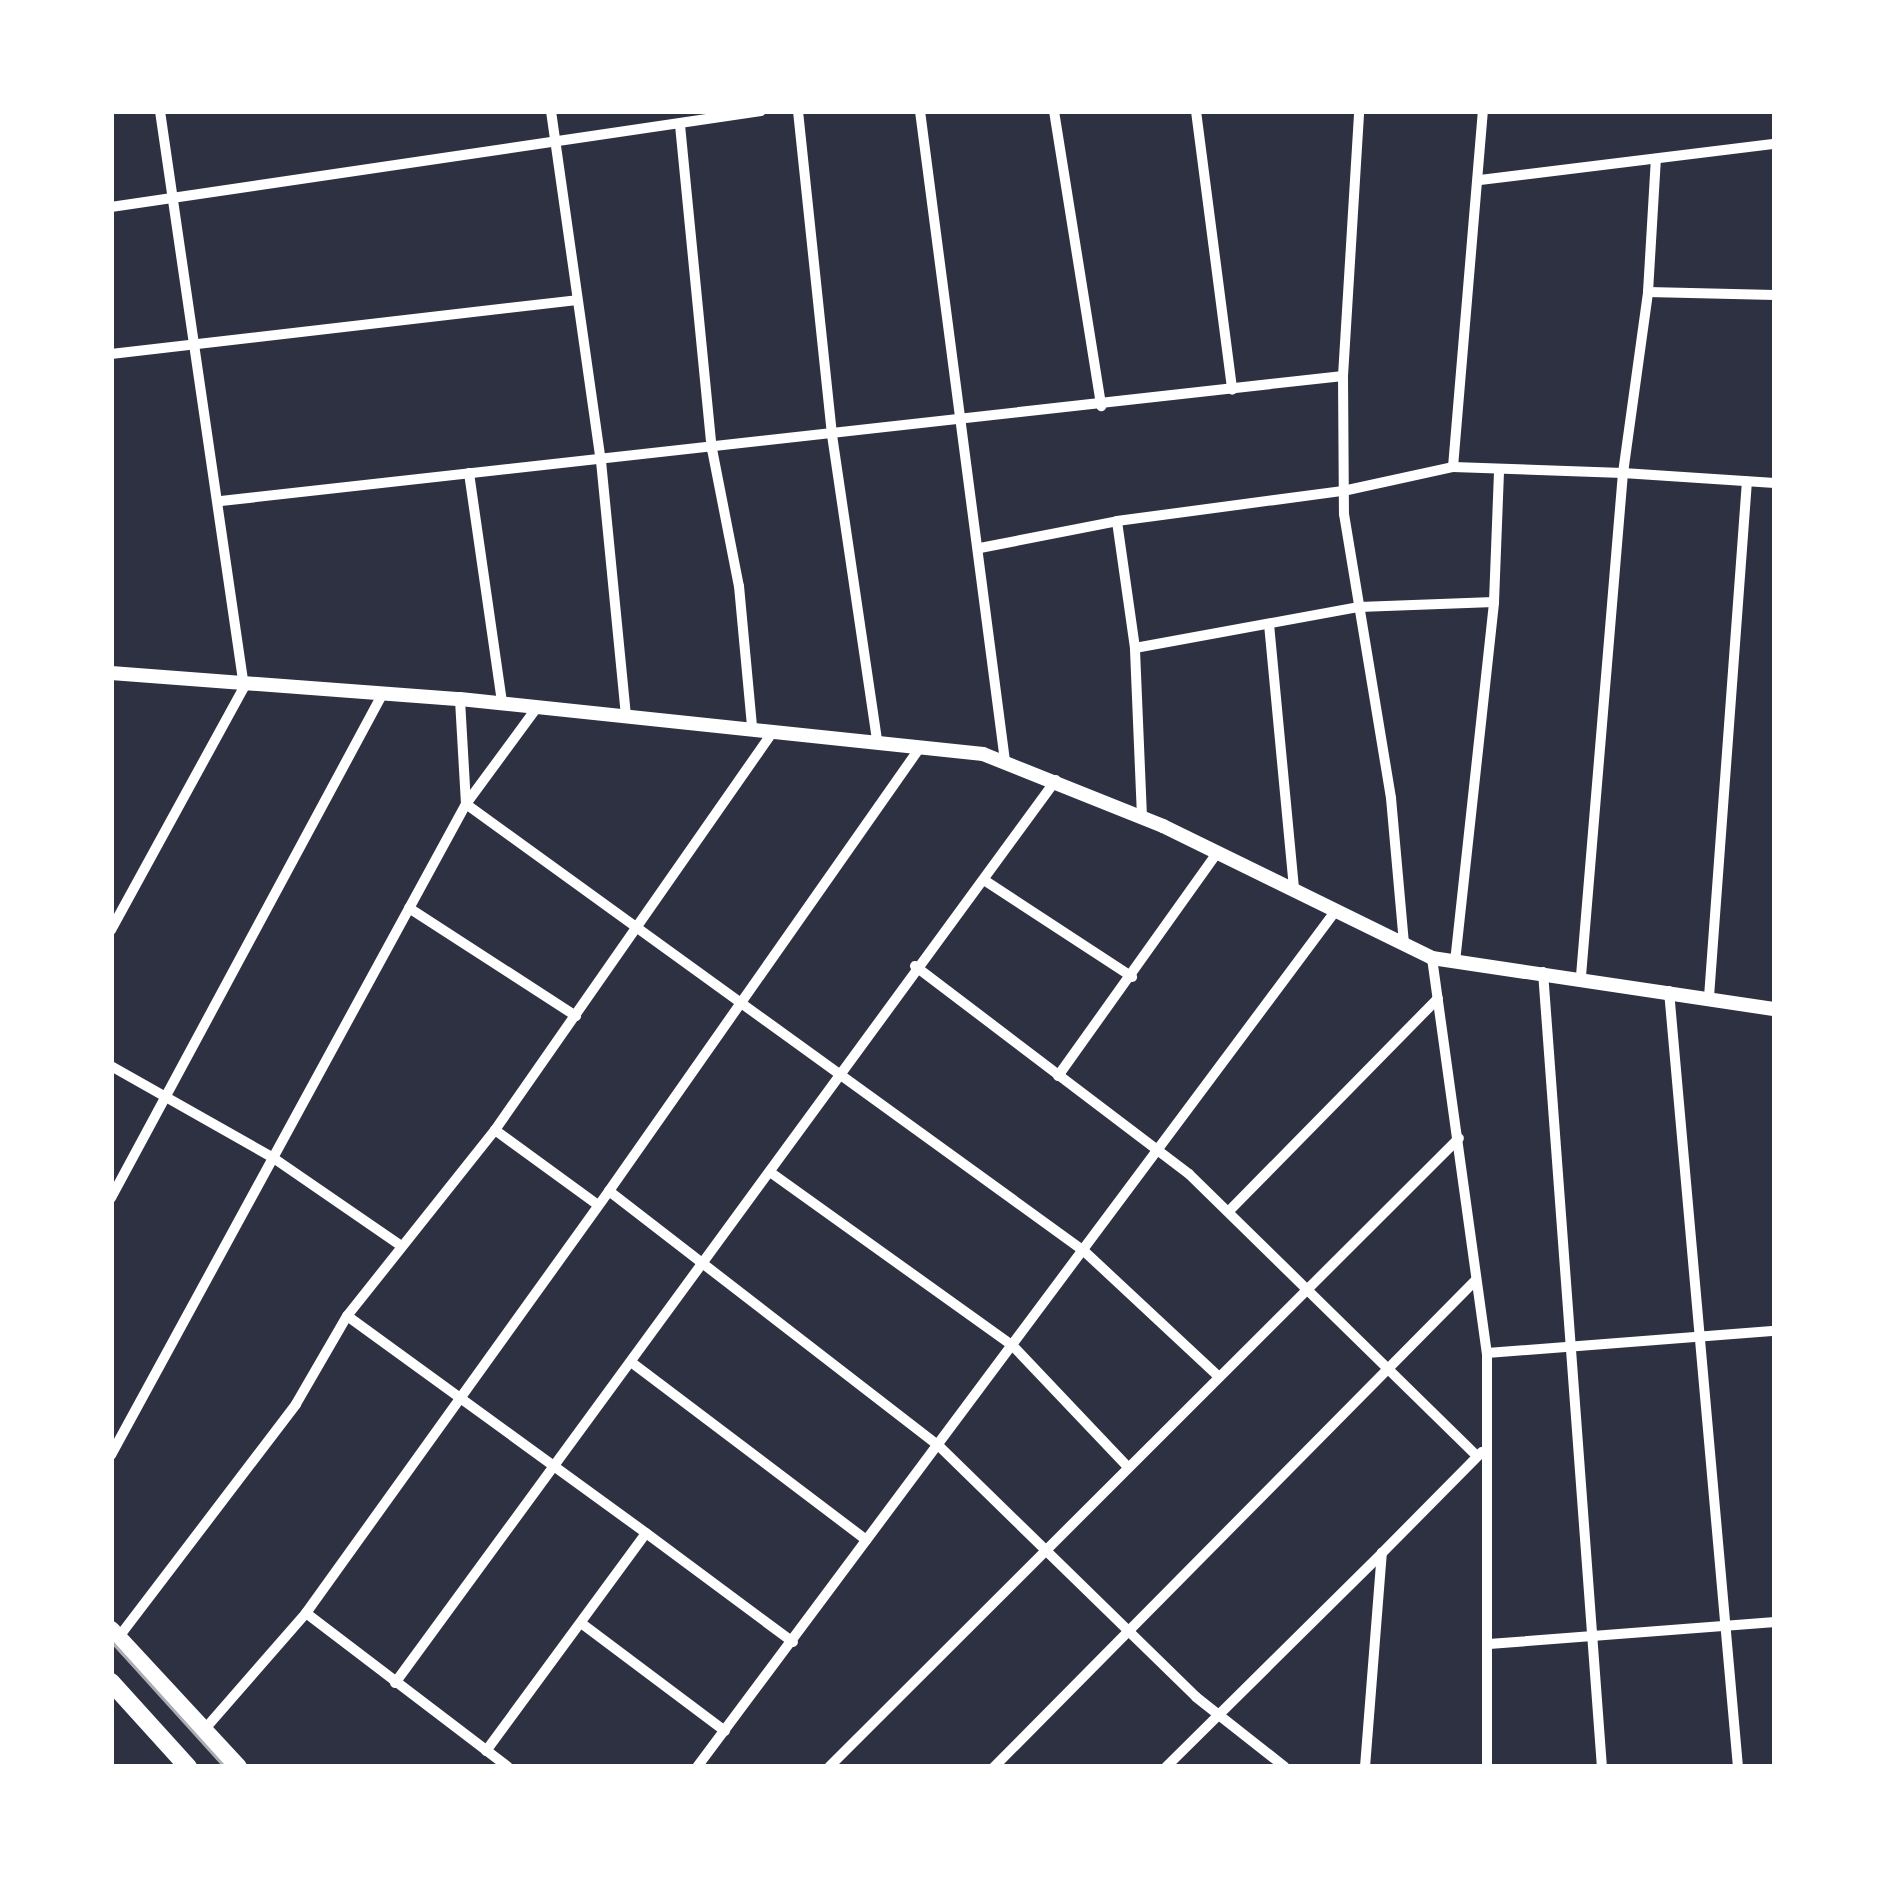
<!DOCTYPE html>
<style>
body{margin:0}
#map{position:relative;width:1886px;height:1878px;overflow:hidden;background:#2d3142;font-family:"PT Sans",sans-serif}
div>[style]{position:absolute}
.minor>*{height:10px;margin:-5px;padding:0 5px;transform-origin:5px;border-radius:5px;background:#fff}
.tertiary>*{height:14px;margin:-7px;padding:0 7px;transform-origin:7px;border-radius:7px;background:#fff}
.primary>*{height:18px;margin:-9px;padding:0 9px;transform-origin:9px;border-radius:9px;background:#fff}
.tram>*{height:3px;margin:-1.5px;padding:0 1.5px;transform-origin:1.5px;border-radius:1.5px;background:#abadb3}
span{translate:-50% -50%;white-space:nowrap;text-align:center;line-height:1.15;-webkit-text-stroke:9px #fff;paint-order:stroke}
.frame{position:absolute;inset:0;border:114px solid #fff;pointer-events:none}
</style>
<div id="map">
<div class="minor">
<div style="left:551px;top:111px;width:354px;rotate:81.9deg"></div>
<div style="left:601px;top:461px;width:255px;rotate:84.4deg"></div>
<div style="left:798px;top:111px;width:326px;rotate:84deg"></div>
<div style="left:832px;top:435px;width:307px;rotate:81.6deg"></div>
<div style="left:920px;top:111px;width:656px;rotate:82.55deg"></div>
<div style="left:1054px;top:111px;width:299px;rotate:80.9deg"></div>
<div style="left:1196px;top:111px;width:281px;rotate:82.6deg"></div>
<div style="left:680px;top:125px;width:326px;rotate:84.4deg"></div>
<div style="left:712px;top:449px;width:140px;rotate:78.9deg"></div>
<div style="left:739px;top:586px;width:142px;rotate:84.7deg"></div>
<div style="left:1480px;top:180px;width:297px;rotate:-7deg"></div>
<div style="left:111px;top:207px;width:657px;rotate:-8.4deg"></div>
<div style="left:1648px;top:292px;width:127px;rotate:1.4deg"></div>
<div style="left:111px;top:354px;width:469px;rotate:-6.6deg"></div>
<div style="left:1343px;top:376px;width:265px;rotate:-86.5deg"></div>
<div style="left:1453px;top:467px;width:357px;rotate:-85.2deg"></div>
<div style="left:469px;top:473px;width:232px;rotate:81.8deg"></div>
<div style="left:221px;top:501px;width:1129px;rotate:-6.36deg"></div>
<div style="left:1343px;top:376px;width:138px;rotate:89.6deg"></div>
<div style="left:1344px;top:514px;width:288px;rotate:80.6deg"></div>
<div style="left:1391px;top:798px;width:147px;rotate:84.9deg"></div>
<div style="left:980px;top:548px;width:140px;rotate:-11.1deg"></div>
<div style="left:1269px;top:624px;width:267px;rotate:84.6deg"></div>
<div style="left:1135px;top:648px;width:128px;rotate:-98.1deg"></div>
<div style="left:1117px;top:521px;width:228px;rotate:-7.6deg"></div>
<div style="left:1343px;top:491px;width:113px;rotate:-12.3deg"></div>
<div style="left:1453px;top:467px;width:170px;rotate:2deg"></div>
<div style="left:1623px;top:473px;width:183px;rotate:-82.1deg"></div>
<div style="left:1648px;top:292px;width:133px;rotate:-86.6deg"></div>
<div style="left:538px;top:706px;width:122px;rotate:126.3deg"></div>
<div style="left:466px;top:804px;width:763px;rotate:35.88deg"></div>
<div style="left:1084px;top:1251px;width:182px;rotate:43deg"></div>
<div style="left:921px;top:746px;width:543px;rotate:125.04deg"></div>
<div style="left:609px;top:1191px;width:418px;rotate:37.7deg"></div>
<div style="left:940px;top:1447px;width:358px;rotate:44.3deg"></div>
<div style="left:1196px;top:1697px;width:113px;rotate:38.2deg"></div>
<div style="left:1142px;top:817px;width:169px;rotate:-92.4deg"></div>
<div style="left:1135px;top:648px;width:228px;rotate:-10.4deg"></div>
<div style="left:1359px;top:607px;width:135px;rotate:-2.1deg"></div>
<div style="left:984px;top:880px;width:177px;rotate:33.2deg"></div>
<div style="left:409px;top:908px;width:199px;rotate:32.9deg"></div>
<div style="left:111px;top:930px;width:277px;rotate:-61.3deg"></div>
<div style="left:244px;top:687px;width:582px;rotate:-98.3deg"></div>
<div style="left:1432px;top:958px;width:399px;rotate:82.1deg"></div>
<div style="left:1487px;top:1353px;width:414px;rotate:90deg"></div>
<div style="left:1455px;top:962px;width:362px;rotate:-83.8deg"></div>
<div style="left:1494px;top:602px;width:131px;rotate:-87.8deg"></div>
<div style="left:915px;top:966px;width:344px;rotate:37.2deg"></div>
<div style="left:1189px;top:1174px;width:403px;rotate:44.4deg"></div>
<div style="left:1543px;top:972px;width:797px;rotate:85.76deg"></div>
<div style="left:1581px;top:976px;width:505px;rotate:-85.23deg"></div>
<div style="left:1623px;top:473px;width:152px;rotate:3.8deg"></div>
<div style="left:1669px;top:991px;width:779px;rotate:84.92deg"></div>
<div style="left:1709px;top:997px;width:517px;rotate:-85.79deg"></div>
<div style="left:111px;top:1066px;width:185px;rotate:29.5deg"></div>
<div style="left:272px;top:1157px;width:155px;rotate:34.5deg"></div>
<div style="left:1058px;top:1076px;width:274px;rotate:-54.5deg"></div>
<div style="left:495px;top:1130px;width:127px;rotate:36.1deg"></div>
<div style="left:770px;top:1172px;width:299px;rotate:35.6deg"></div>
<div style="left:1013px;top:1346px;width:166px;rotate:46.5deg"></div>
<div style="left:111px;top:1198px;width:574px;rotate:-61.69deg"></div>
<div style="left:1229px;top:1211px;width:298px;rotate:-45.5deg"></div>
<div style="left:1487px;top:1353px;width:289px;rotate:-4.4deg"></div>
<div style="left:631px;top:1362px;width:295px;rotate:37.1deg"></div>
<div style="left:111px;top:1455px;width:742px;rotate:-61.4deg"></div>
<div style="left:466px;top:804px;width:105px;rotate:-93.3deg"></div>
<div style="left:646px;top:1533px;width:369px;rotate:-144deg"></div>
<div style="left:347px;top:1316px;width:238px;rotate:-51.5deg"></div>
<div style="left:495px;top:1130px;width:486px;rotate:-55.1deg"></div>
<div style="left:306px;top:1613px;width:520px;rotate:-54.32deg"></div>
<div style="left:581px;top:1623px;width:180px;rotate:36.9deg"></div>
<div style="left:118px;top:1638px;width:294px;rotate:-52.7deg"></div>
<div style="left:296px;top:1404px;width:102px;rotate:-59.9deg"></div>
<div style="left:1489px;top:1644px;width:287px;rotate:-4.4deg"></div>
<div style="left:395px;top:1683px;width:1119px;rotate:-53.8deg"></div>
<div style="left:204px;top:1730px;width:155px;rotate:-48.9deg"></div>
<div style="left:306px;top:1613px;width:254px;rotate:37.3deg"></div>
<div style="left:486px;top:1751px;width:270px;rotate:-53.7deg"></div>
<div style="left:646px;top:1533px;width:183px;rotate:36.6deg"></div>
<div style="left:697px;top:1767px;width:1065px;rotate:-53.28deg"></div>
<div style="left:829px;top:1767px;width:890px;rotate:-44.95deg"></div>
<div style="left:994px;top:1767px;width:685px;rotate:-45.3deg"></div>
<div style="left:1166px;top:1767px;width:303px;rotate:-44.7deg"></div>
<div style="left:1365px;top:1767px;width:215px;rotate:-85.5deg"></div>
<div style="left:1382px;top:1553px;width:142px;rotate:-45.3deg"></div>
</div>
<div class="tertiary">
<div style="left:111px;top:673px;width:350px;rotate:4.3deg"></div>
<div style="left:460px;top:699px;width:526px;rotate:6deg"></div>
<div style="left:983px;top:754px;width:194px;rotate:21.8deg"></div>
<div style="left:1163px;top:826px;width:300px;rotate:26.1deg"></div>
<div style="left:1432px;top:958px;width:347px;rotate:8.5deg"></div>
</div>
<div class="primary">
<div style="left:111px;top:1630px;width:187px;rotate:47.2deg"></div>
<div style="left:111px;top:1682px;width:115px;rotate:47.8deg"></div>
</div>
<div class="tram">
<div style="left:111px;top:1641px;width:170px;rotate:47.9deg"></div>
</div>
<div class="frame"></div>
</div>
